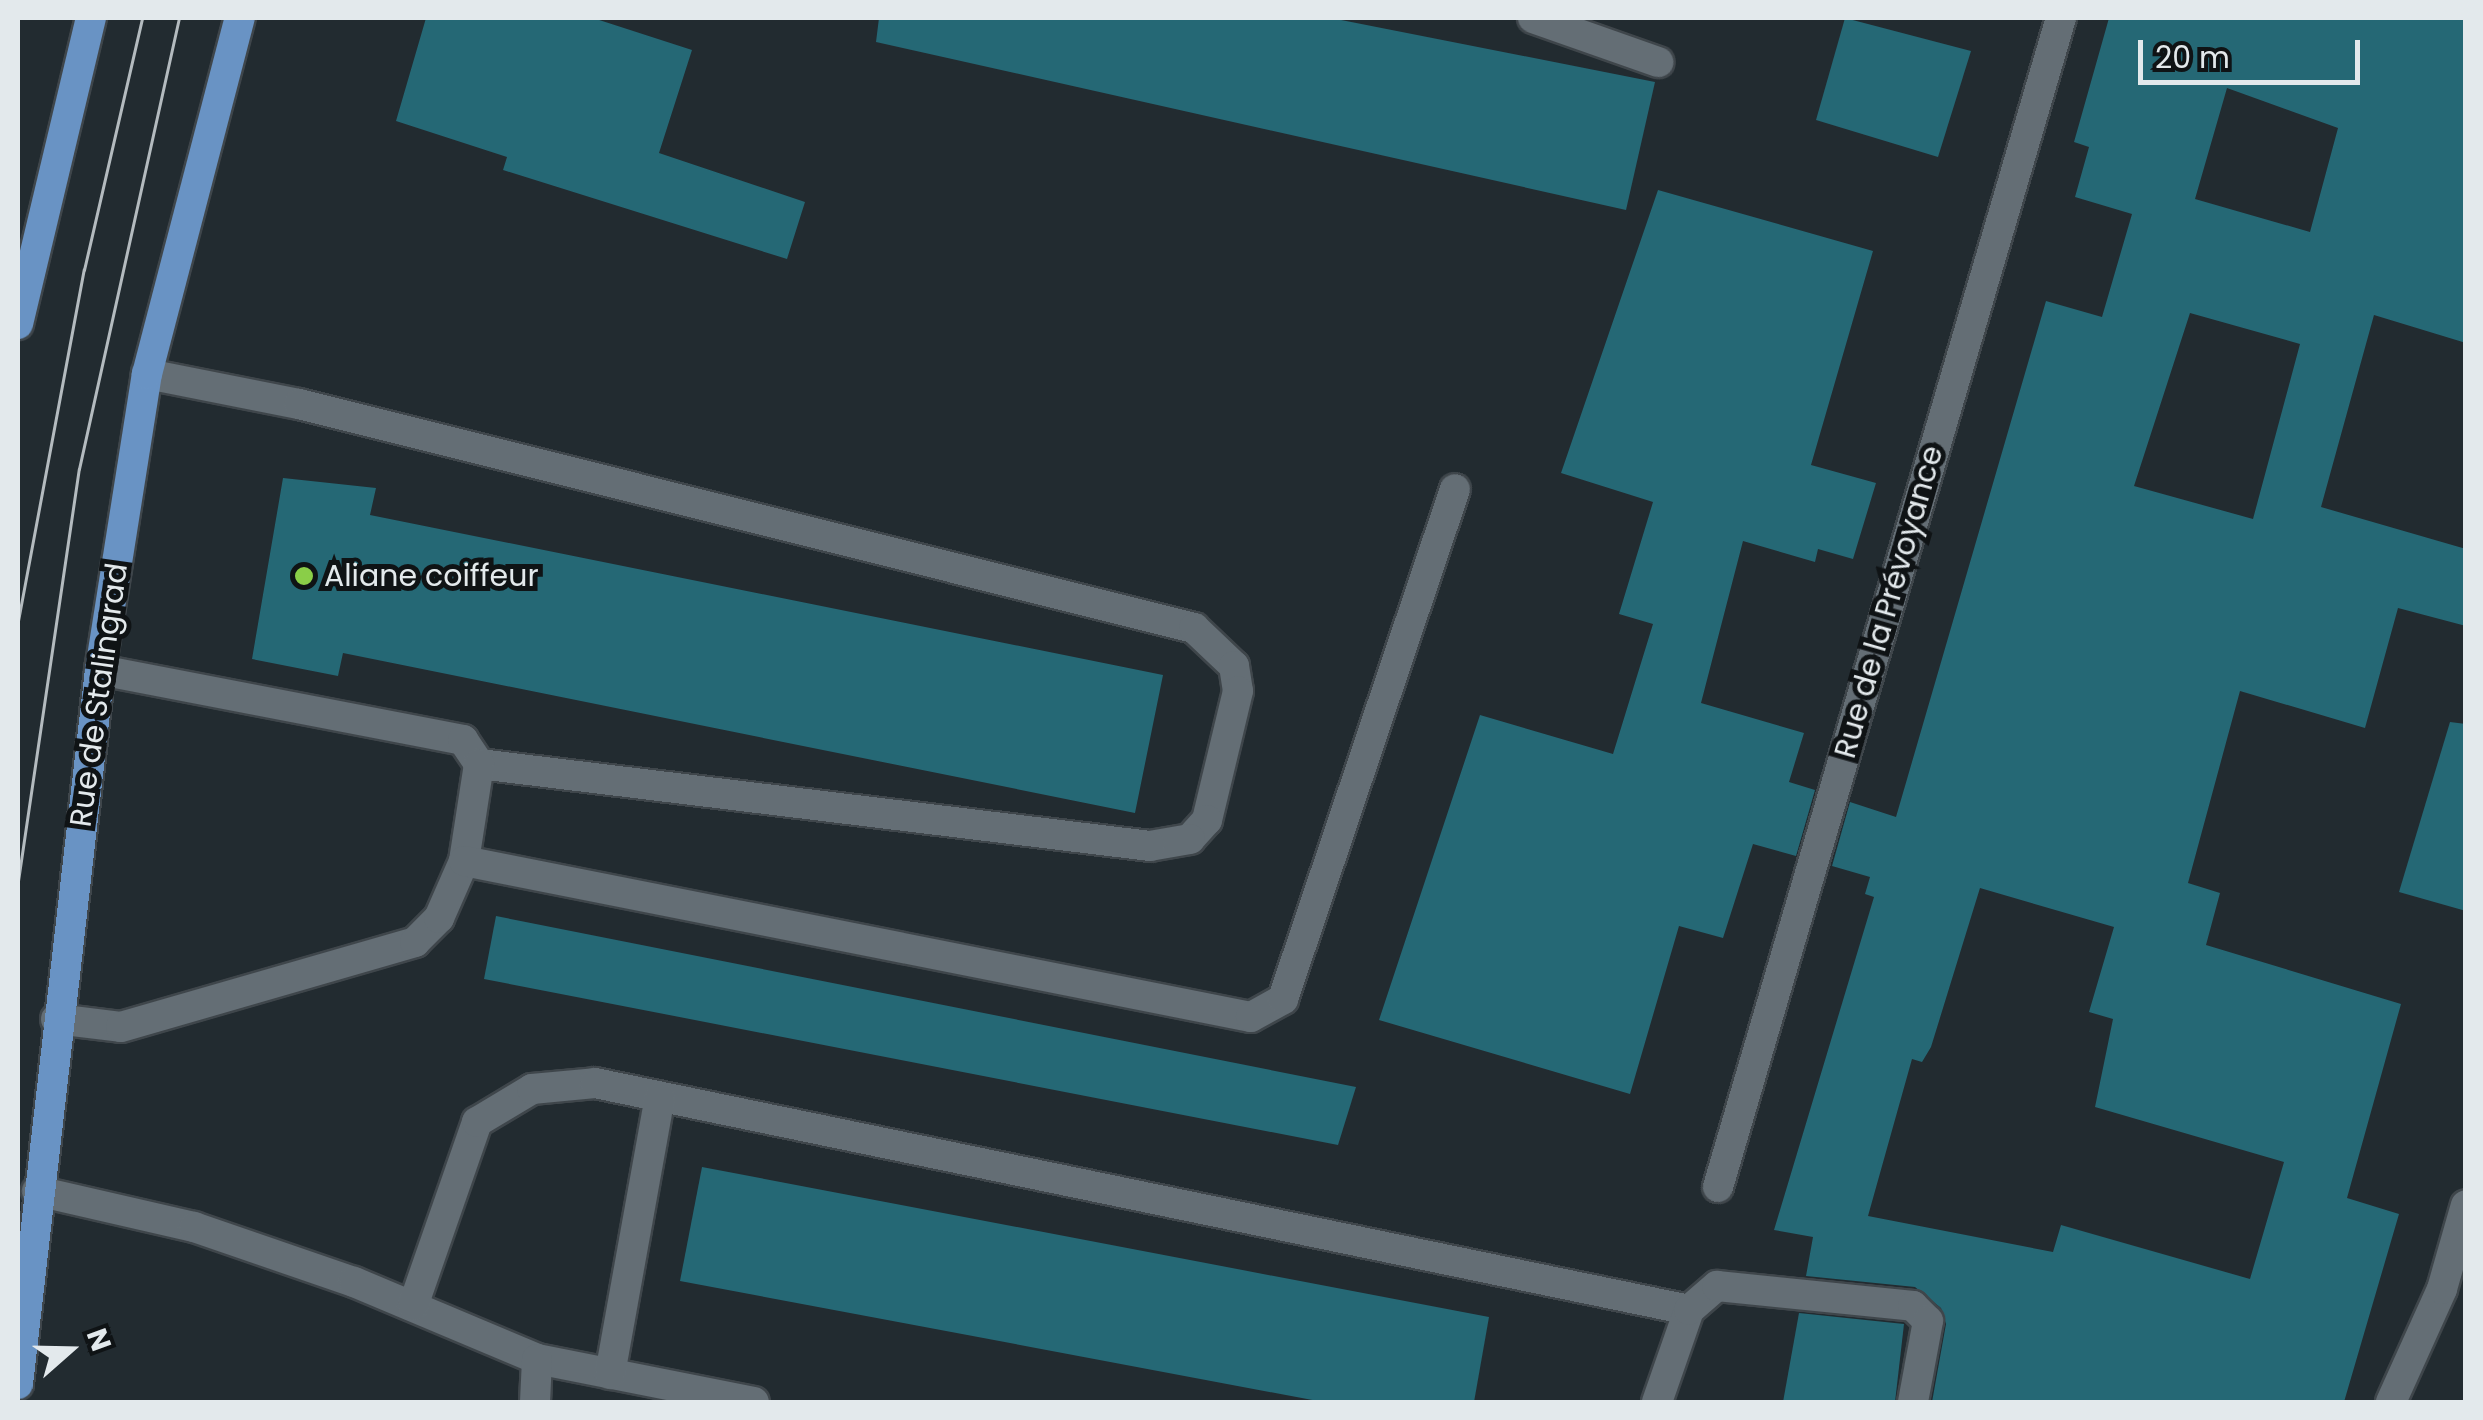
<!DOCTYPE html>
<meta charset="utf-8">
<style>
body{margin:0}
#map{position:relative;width:2483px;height:1420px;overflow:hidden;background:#222b30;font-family:Poppins,sans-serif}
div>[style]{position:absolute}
.building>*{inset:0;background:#256875}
.roads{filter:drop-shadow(2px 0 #3f464b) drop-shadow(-2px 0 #3f464b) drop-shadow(0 2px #3f464b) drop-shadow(0 -2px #3f464b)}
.lane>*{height:30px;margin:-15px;padding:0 15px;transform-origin:15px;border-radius:15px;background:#646e75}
.street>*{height:30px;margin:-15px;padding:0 15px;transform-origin:15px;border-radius:15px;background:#646e75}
.primary>*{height:30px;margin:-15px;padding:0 15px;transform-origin:15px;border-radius:15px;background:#6993c4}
.tram>*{height:2.5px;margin:-1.25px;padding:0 1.25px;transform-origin:1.25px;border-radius:1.25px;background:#b4bbbf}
.dots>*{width:28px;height:28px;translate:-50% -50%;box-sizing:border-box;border:5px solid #0f1315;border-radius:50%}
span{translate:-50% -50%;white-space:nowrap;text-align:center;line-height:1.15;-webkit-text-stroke:10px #0f1315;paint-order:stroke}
.poi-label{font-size:30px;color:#e3e9ec}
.left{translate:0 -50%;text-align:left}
.street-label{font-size:30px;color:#e3e9ec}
.frame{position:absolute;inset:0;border:20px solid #e3e9ec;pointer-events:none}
.north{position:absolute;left:20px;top:1300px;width:100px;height:100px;-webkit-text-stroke:8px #0f1315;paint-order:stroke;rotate:70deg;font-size:28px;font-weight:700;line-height:40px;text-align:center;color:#e3e9ec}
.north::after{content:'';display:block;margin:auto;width:35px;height:45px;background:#e3e9ec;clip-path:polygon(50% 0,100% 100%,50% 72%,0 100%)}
.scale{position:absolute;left:2138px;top:40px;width:222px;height:45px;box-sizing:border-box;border:5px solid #e3e9ec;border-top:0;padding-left:12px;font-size:30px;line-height:35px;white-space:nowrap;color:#e3e9ec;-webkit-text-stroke:8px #0f1315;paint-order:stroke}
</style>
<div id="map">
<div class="building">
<div style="clip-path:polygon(426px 18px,593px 18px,692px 50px,659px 153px,805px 202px,787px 259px,503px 170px,507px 157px,396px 121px)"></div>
<div style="clip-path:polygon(879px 18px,1331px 18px,1655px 82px,1626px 210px,876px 42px)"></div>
<div style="clip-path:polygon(1845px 18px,1971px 51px,1938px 157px,1816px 120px)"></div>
<div style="clip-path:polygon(evenodd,2109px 18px,2466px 18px,2466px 343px,2374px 315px,2321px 507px,2466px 549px,2466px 626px,2398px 608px,2365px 728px,2240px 691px,2188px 883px,2220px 893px,2206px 945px,2401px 1004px,2347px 1198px,2399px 1214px,2344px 1402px,1932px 1402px,1946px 1324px,1941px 1308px,1915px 1287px,1806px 1276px,1813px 1237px,1774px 1230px,1874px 897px,1865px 894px,1870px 877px,1832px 866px,1850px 802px,1896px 817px,2046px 301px,2102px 317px,2132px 214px,2075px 197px,2089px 147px,2074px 142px,2109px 18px,2227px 88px,2338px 128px,2310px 232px,2195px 199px,2227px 88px,2109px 18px,2190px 313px,2300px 344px,2253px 519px,2134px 486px,2190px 313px,2109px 18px,1980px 888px,2114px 927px,2089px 1012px,2113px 1019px,2095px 1107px,2284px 1162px,2250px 1279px,2061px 1225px,2053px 1252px,1868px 1216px,1912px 1059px,1922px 1062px,1931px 1047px,1980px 888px)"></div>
<div style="clip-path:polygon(1658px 190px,1873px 251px,1811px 465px,1876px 483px,1853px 559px,1818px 549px,1815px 562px,1743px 541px,1701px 703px,1804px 733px,1789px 782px,1815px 790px,1796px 856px,1753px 844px,1723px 938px,1679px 926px,1630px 1094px,1379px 1020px,1480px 715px,1613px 754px,1653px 624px,1619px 614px,1653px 502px,1561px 473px)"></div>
<div style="clip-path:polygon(283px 478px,376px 488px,370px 515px,1163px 675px,1135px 813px,343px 653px,338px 676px,252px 659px)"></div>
<div style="clip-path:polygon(2450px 722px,2466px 724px,2466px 911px,2399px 892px)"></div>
<div style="clip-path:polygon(496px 916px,1356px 1087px,1338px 1145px,484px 979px)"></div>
<div style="clip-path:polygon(702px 1167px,1489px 1317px,1474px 1402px,1323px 1402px,680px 1281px)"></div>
<div style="clip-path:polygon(1799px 1313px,1904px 1324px,1895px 1402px,1783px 1402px)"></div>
</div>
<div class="roads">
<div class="lane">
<div style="left:1533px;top:18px;width:133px;rotate:19.4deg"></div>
<div style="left:147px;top:374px;width:155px;rotate:11.2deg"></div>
<div style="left:299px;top:404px;width:923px;rotate:14.05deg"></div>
<div style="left:1194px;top:628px;width:55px;rotate:43.5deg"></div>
<div style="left:1234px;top:666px;width:25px;rotate:81deg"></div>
<div style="left:1238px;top:691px;width:133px;rotate:103.5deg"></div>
<div style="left:1207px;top:820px;width:25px;rotate:132deg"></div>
<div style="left:1190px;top:839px;width:41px;rotate:170.1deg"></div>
<div style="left:1150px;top:846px;width:676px;rotate:-173.03deg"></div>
<div style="left:100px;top:670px;width:370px;rotate:10.9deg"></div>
<div style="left:463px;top:740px;width:29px;rotate:56deg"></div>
<div style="left:479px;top:764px;width:98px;rotate:98.8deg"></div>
<div style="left:56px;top:1019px;width:65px;rotate:7deg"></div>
<div style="left:121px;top:1027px;width:306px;rotate:-16.1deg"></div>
<div style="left:415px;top:942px;width:34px;rotate:-45deg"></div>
<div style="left:439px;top:918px;width:62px;rotate:-66.3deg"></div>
<div style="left:464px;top:861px;width:802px;rotate:11.21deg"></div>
<div style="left:1251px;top:1017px;width:37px;rotate:-29deg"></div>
<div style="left:1283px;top:999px;width:538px;rotate:-71.36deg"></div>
<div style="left:37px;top:1191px;width:161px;rotate:12.9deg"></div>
<div style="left:194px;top:1227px;width:169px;rotate:19deg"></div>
<div style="left:354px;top:1282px;width:199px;rotate:22.8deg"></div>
<div style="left:537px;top:1359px;width:221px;rotate:11.2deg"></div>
<div style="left:413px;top:1306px;width:195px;rotate:-70.8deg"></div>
<div style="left:477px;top:1122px;width:64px;rotate:-31deg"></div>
<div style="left:532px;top:1089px;width:63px;rotate:-5.4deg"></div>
<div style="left:595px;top:1083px;width:1117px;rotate:11.72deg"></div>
<div style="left:610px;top:1374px;width:281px;rotate:-79.8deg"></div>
<div style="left:535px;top:1402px;width:43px;rotate:-87.3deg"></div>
<div style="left:1657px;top:1402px;width:97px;rotate:-70.8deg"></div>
<div style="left:1689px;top:1310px;width:37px;rotate:-41deg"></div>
<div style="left:1717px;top:1286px;width:197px;rotate:5.8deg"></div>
<div style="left:1913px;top:1306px;width:21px;rotate:45deg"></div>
<div style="left:1928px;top:1321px;width:82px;rotate:100.5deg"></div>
</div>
<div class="street">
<div style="left:1718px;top:1187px;width:1218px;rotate:-73.65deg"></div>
<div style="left:2391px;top:1402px;width:124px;rotate:-65.7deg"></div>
<div style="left:2442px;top:1289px;width:87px;rotate:-74.1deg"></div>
</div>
<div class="primary">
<div style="left:18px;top:324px;width:315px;rotate:-76.6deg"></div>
<div style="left:18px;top:1384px;width:719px;rotate:-83.45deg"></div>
<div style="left:100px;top:670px;width:300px;rotate:-81deg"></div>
<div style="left:147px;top:374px;width:368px;rotate:-75.4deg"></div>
</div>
</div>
<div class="tram">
<div style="left:18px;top:621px;width:357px;rotate:-79.4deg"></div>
<div style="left:84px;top:270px;width:259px;rotate:-77deg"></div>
<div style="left:18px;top:881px;width:416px;rotate:-81.6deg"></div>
<div style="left:79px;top:469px;width:462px;rotate:-77.5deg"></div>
</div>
<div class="dots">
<div style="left:304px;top:576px;background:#8ace48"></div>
</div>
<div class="poi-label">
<span class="left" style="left:324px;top:576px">Aliane coiffeur</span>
</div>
<div class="street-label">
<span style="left:1889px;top:602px;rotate:-74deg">Rue de la Prévoyance</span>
<span style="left:99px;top:695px;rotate:-82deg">Rue de Stalingrad</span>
</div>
<div class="frame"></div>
<div class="north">N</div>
<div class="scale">20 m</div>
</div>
